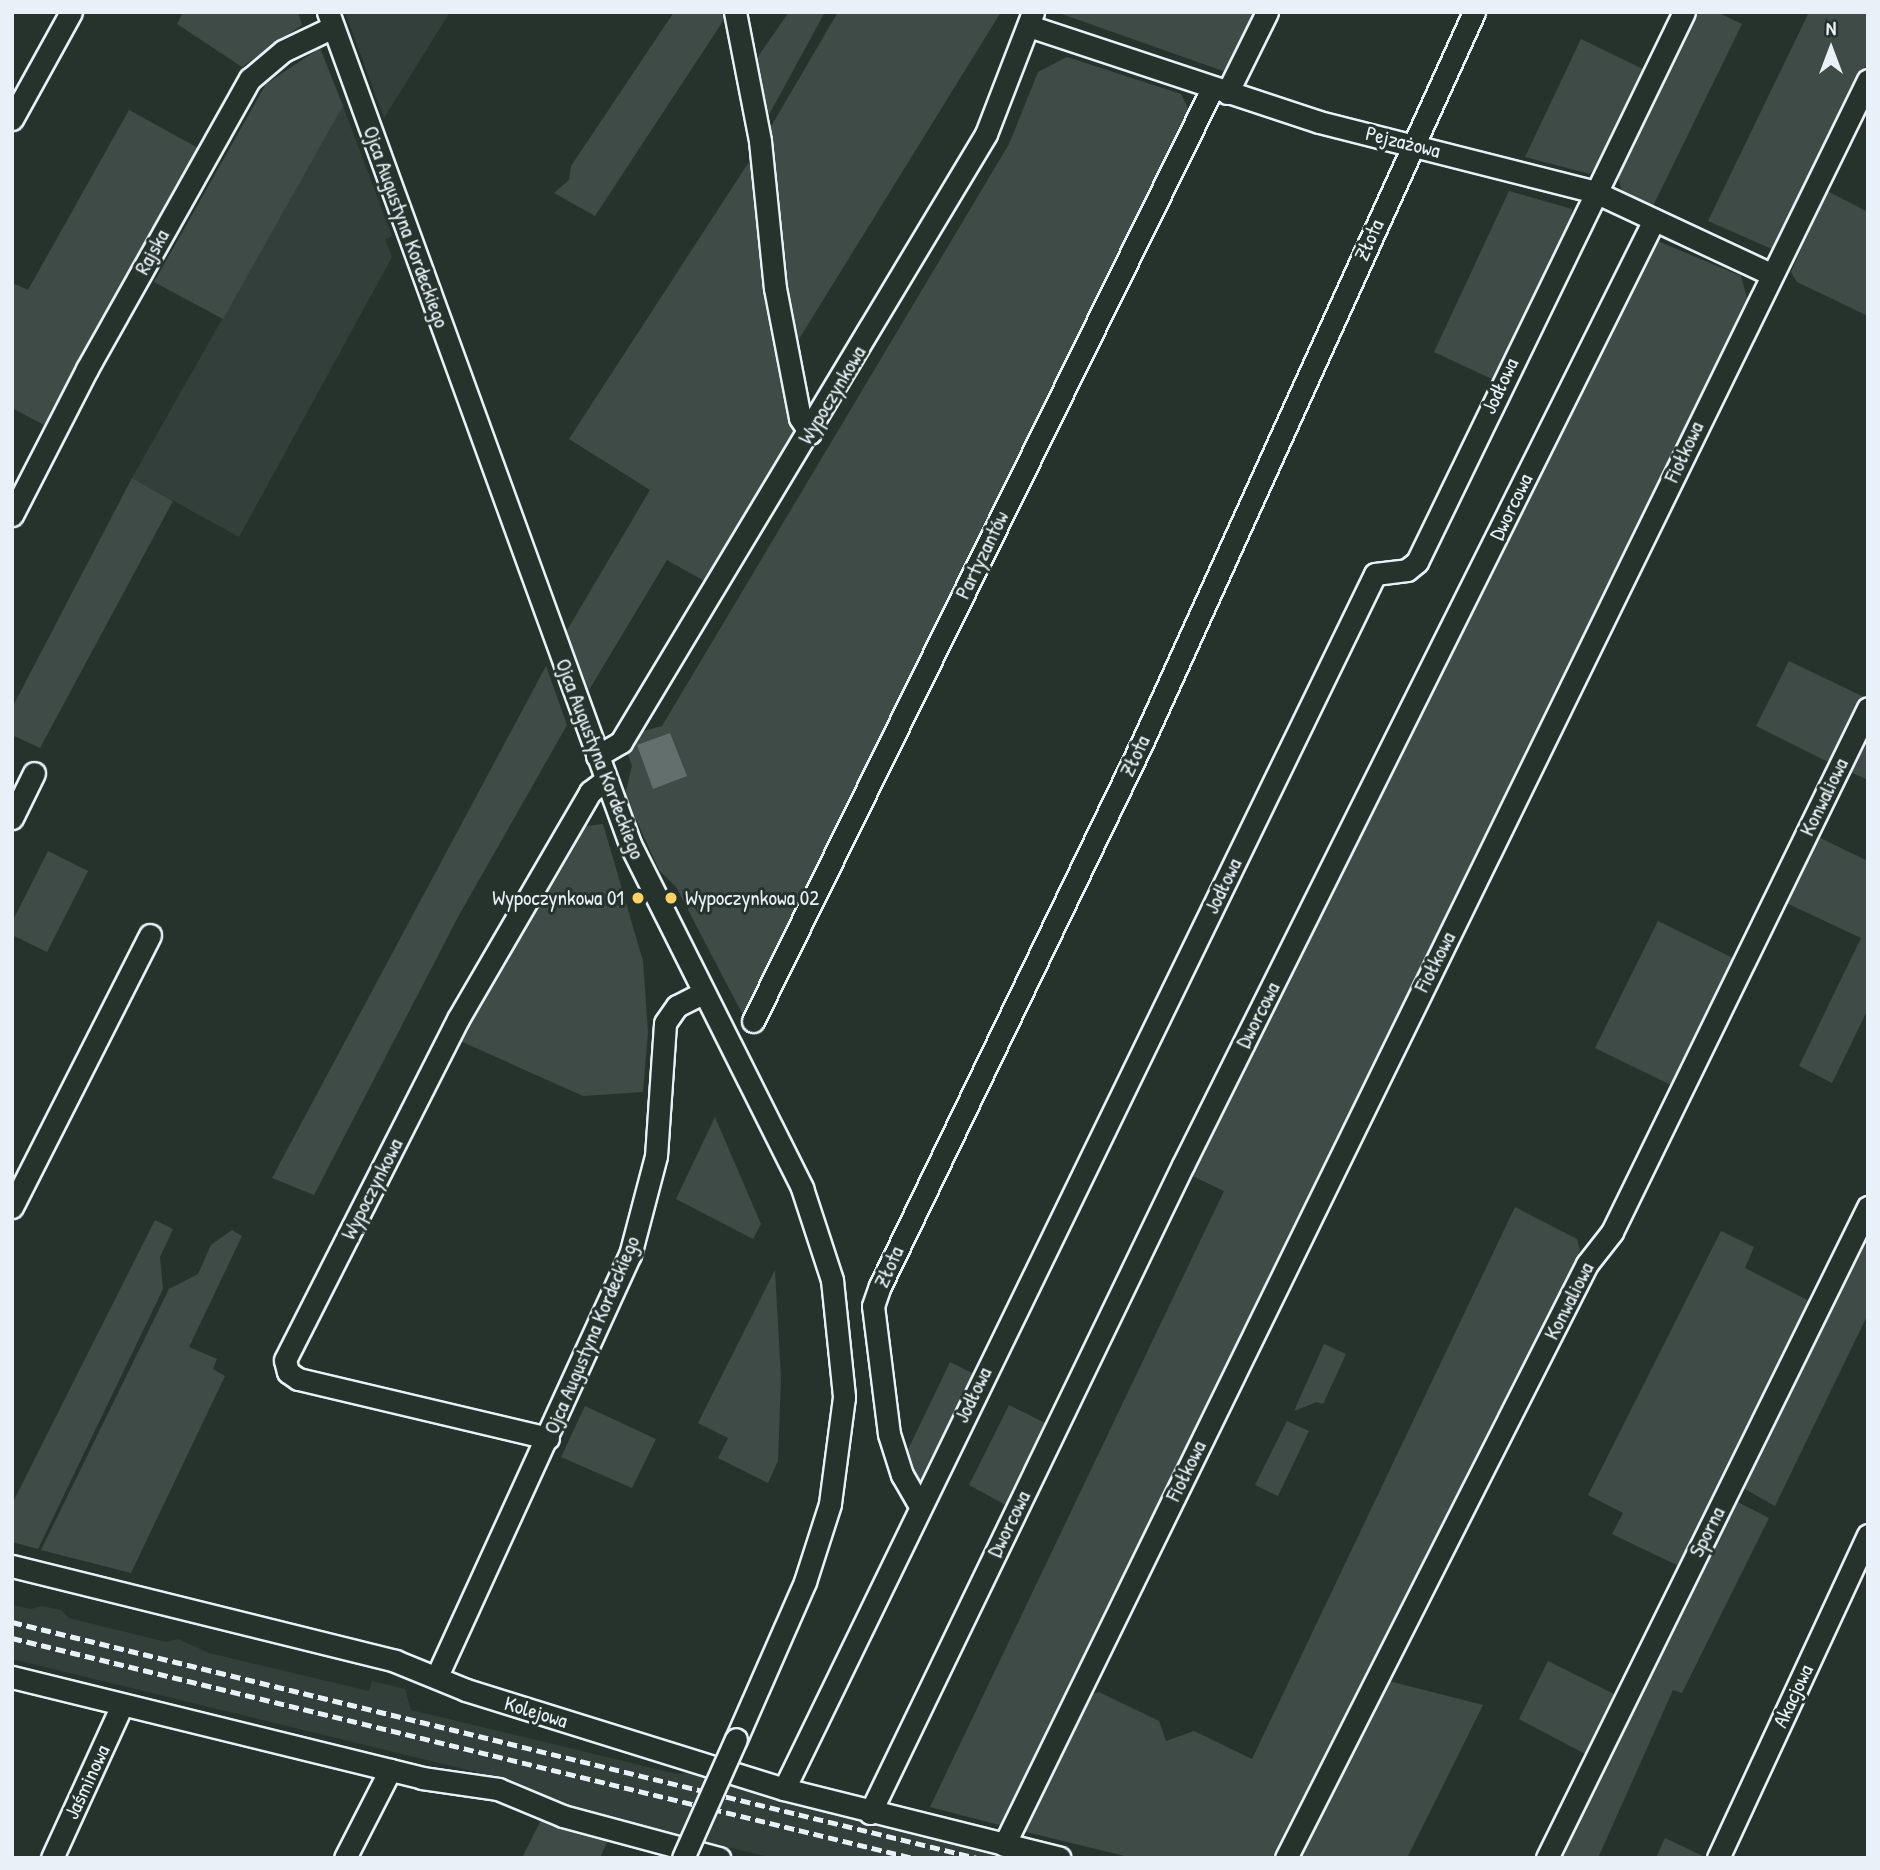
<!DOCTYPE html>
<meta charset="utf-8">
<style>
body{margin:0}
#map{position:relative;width:1880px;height:1870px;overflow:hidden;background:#26332d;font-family:"Patrick Hand",sans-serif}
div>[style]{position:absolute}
.built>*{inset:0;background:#333f3a}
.green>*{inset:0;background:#3e4b47}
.water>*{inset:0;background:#636f6d}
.roads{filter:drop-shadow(2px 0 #e8f1f8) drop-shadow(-2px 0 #e8f1f8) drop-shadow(0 2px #e8f1f8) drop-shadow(0 -2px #e8f1f8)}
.minor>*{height:21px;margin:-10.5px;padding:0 10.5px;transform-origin:10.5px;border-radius:10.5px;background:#26332d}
.rail>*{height:5px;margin-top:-2.5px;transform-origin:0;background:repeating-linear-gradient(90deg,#e8f1f8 0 10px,transparent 0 15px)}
.bridges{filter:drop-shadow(2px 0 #e8f1f8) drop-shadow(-2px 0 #e8f1f8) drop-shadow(0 2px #e8f1f8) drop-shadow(0 -2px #e8f1f8)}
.minor-bridge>*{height:21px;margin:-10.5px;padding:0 10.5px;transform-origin:10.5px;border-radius:10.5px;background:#26332d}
.dots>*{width:19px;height:19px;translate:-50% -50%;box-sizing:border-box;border:4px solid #26332d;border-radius:50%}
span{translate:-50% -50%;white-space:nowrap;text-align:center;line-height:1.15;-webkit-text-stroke:6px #26332d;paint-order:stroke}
.street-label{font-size:21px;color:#e8f1f8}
.poi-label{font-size:21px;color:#e8f1f8}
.right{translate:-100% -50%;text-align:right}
.left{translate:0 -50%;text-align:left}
.frame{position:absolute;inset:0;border:14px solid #e8f1f8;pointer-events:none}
.north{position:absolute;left:1796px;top:14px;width:70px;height:70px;-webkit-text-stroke:5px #26332d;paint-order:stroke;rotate:0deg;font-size:19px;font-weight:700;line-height:28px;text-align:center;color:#e8f1f8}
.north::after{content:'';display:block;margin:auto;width:24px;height:32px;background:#e8f1f8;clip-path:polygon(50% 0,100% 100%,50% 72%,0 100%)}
</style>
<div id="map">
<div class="built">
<div style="clip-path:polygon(345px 12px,450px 12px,384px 118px)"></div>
<div style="clip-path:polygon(343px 106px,392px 236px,385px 239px,392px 257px,239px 537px,132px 478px)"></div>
<div style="clip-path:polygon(12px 1605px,31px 1609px,42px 1606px,61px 1610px,69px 1618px,166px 1642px,178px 1639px,209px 1653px,369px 1691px,372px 1681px,405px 1689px,411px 1710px,677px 1774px,702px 1771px,802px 1807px,1012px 1858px,773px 1858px,724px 1846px,713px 1851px,666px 1839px,644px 1826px,547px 1802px,513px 1781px,12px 1659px)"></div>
</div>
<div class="green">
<div style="clip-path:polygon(183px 12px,298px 12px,302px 25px,242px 67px,177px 24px)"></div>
<div style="clip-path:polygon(674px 12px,729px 12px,595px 216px,554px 193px,569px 180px,571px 166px)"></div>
<div style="clip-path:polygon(789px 12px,825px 12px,765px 122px,752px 65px)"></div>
<div style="clip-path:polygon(838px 12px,1001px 12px,791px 352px,763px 140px)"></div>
<div style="clip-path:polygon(1056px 12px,1258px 12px,1226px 72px)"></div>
<div style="clip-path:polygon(1695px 12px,1717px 12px,1742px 24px,1653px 206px,1622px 192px,1617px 173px)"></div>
<div style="clip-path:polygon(1809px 12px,1868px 12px,1868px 61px,1774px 250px,1708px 221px)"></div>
<div style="clip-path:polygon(1581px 39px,1645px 70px,1600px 162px,1590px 174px,1525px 157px)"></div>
<div style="clip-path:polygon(320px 48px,343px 106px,223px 319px,154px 282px,266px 84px)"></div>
<div style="clip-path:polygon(1067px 57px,1181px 94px,1189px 110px,744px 1017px,676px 887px,659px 870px,625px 795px,632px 766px,626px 749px,633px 734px,662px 726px,1009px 144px,1038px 72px)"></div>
<div style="clip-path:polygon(129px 110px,198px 148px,44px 425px,12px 408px,12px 283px,28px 290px)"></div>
<div style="clip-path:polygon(756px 151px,770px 288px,795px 432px,706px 582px,667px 560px,589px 690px,566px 632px,650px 490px,569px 439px)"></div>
<div style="clip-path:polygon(1509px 191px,1572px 209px,1571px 222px,1496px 381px,1434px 352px)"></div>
<div style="clip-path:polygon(1827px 191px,1868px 212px,1868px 316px,1797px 282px,1791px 272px)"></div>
<div style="clip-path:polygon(1653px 239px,1741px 276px,1748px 302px,1003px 1826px,930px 1807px,1224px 1191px,1184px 1172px)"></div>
<div style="clip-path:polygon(132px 478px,173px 501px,40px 748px,12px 735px,12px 708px)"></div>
<div style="clip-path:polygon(1789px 661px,1866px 698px,1832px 764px,1756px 726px)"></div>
<div style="clip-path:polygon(546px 666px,567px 725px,458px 917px,314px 1195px,272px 1178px)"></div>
<div style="clip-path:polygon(1868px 724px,1868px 780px,1846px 770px)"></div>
<div style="clip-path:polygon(603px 824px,643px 961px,648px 1032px,643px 1092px,583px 1096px,458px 1040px,585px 826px)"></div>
<div style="clip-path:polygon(1814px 835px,1868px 861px,1868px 1009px,1832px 1083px,1799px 1066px,1861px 938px,1782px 901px)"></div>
<div style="clip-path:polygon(48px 851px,88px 871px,47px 952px,12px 935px,12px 922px)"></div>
<div style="clip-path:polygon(1658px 921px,1737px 960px,1675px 1087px,1595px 1048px)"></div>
<div style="clip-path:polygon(715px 1117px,761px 1224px,753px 1239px,676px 1199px)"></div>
<div style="clip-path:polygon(1515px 1207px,1577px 1239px,1580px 1250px,1272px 1858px,1133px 1858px,1022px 1831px,1088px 1695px,1099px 1692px,1159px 1721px,1166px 1741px,1194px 1731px,1252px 1759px)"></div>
<div style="clip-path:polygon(1868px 1214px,1868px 1314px,1775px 1506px,1736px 1484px)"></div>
<div style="clip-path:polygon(155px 1220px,173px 1229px,160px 1257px,163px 1289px,38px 1549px,12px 1542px,12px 1504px)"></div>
<div style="clip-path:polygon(232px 1230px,242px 1236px,189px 1347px,217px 1359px,213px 1369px,225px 1376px,131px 1573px,41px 1550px,169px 1289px,198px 1274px,211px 1245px)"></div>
<div style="clip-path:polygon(1721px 1231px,1754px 1247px,1745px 1268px,1817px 1305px,1685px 1569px,1612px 1534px,1623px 1513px,1588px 1495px)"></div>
<div style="clip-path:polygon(775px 1270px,781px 1378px,778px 1461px,768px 1483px,718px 1458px,728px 1438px,698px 1423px)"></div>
<div style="clip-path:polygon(1324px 1344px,1346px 1354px,1323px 1404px,1317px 1402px,1294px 1411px)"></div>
<div style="clip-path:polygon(950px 1362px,978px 1376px,920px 1495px,903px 1460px)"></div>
<div style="clip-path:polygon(1009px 1405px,1051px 1426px,1011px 1508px,969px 1485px)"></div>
<div style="clip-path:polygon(585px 1406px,656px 1439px,632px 1488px,561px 1457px)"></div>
<div style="clip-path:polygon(1287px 1421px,1309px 1431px,1278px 1496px,1255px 1485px)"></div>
<div style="clip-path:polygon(1734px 1500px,1769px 1518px,1682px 1693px,1673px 1690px,1598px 1858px,1553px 1858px)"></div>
<div style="clip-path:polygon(1548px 1661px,1620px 1697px,1591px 1757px,1519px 1719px)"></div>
<div style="clip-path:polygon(1385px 1680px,1483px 1705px,1407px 1858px,1296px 1858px)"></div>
<div style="clip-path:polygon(541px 1820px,610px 1836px,600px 1858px,522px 1858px)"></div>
<div style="clip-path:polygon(1665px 1838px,1707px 1858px,1656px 1858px)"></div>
</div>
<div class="water">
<div style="clip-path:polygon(670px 733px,687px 776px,653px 789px,637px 745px)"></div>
</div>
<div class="roads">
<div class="minor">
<div style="left:328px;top:12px;width:885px;rotate:70.05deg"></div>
<div style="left:630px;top:844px;width:385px;rotate:63.4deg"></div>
<div style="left:802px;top:1188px;width:97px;rotate:71.9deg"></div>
<div style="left:832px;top:1280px;width:118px;rotate:84.1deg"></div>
<div style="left:844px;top:1397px;width:108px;rotate:97.5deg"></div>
<div style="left:830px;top:1504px;width:82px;rotate:107.8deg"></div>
<div style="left:805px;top:1582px;width:171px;rotate:113.7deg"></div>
<div style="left:735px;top:12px;width:131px;rotate:79deg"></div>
<div style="left:760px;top:141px;width:148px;rotate:84.2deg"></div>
<div style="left:775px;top:288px;width:132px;rotate:79.1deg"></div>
<div style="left:800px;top:418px;width:18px;rotate:56deg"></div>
<div style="left:1029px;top:26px;width:305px;rotate:18.3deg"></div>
<div style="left:1319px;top:122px;width:285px;rotate:14.2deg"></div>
<div style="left:1595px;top:192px;width:194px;rotate:25deg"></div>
<div style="left:1227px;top:93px;width:90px;rotate:-63.7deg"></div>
<div style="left:12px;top:119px;width:122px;rotate:-61.1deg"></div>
<div style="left:12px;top:515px;width:164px;rotate:-62.8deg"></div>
<div style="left:87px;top:369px;width:333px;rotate:-60.7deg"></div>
<div style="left:250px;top:79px;width:43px;rotate:-40.3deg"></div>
<div style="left:283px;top:51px;width:55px;rotate:-25.6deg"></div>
<div style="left:597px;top:756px;width:28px;rotate:-30deg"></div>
<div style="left:621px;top:742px;width:709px;rotate:-59.02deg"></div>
<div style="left:986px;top:134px;width:131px;rotate:-68.9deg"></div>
<div style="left:12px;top:818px;width:50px;rotate:-63.9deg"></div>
<div style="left:753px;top:1021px;width:1039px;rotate:-63.78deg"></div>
<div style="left:12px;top:1207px;width:305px;rotate:-63.1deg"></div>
<div style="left:548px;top:1438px;width:257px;rotate:-166.7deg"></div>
<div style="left:298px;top:1379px;width:12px;rotate:-145deg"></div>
<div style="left:288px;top:1372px;width:12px;rotate:-104deg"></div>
<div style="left:285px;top:1360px;width:382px;rotate:-63.1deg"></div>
<div style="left:458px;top:1019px;width:263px;rotate:-59.8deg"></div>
<div style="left:590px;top:792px;width:20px;rotate:-37deg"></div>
<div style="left:920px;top:1506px;width:36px;rotate:-120deg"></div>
<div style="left:902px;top:1475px;width:43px;rotate:-107.6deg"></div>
<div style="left:889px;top:1434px;width:129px;rotate:-97.1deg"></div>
<div style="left:873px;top:1306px;width:21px;rotate:-71deg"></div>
<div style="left:880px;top:1286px;width:603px;rotate:-64.24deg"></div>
<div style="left:1142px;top:743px;width:803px;rotate:-65.57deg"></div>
<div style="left:12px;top:1566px;width:395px;rotate:13.9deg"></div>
<div style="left:395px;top:1661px;width:77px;rotate:22.2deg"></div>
<div style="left:466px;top:1690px;width:333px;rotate:17.3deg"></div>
<div style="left:784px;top:1789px;width:284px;rotate:14deg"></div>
<div style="left:437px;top:1676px;width:463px;rotate:-65.4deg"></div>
<div style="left:630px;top:1255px;width:102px;rotate:-75.3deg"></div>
<div style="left:656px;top:1156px;width:133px;rotate:-86.1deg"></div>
<div style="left:665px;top:1023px;width:21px;rotate:-55deg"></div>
<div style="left:677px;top:1006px;width:29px;rotate:-27deg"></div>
<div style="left:12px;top:1677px;width:422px;rotate:13.8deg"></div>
<div style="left:422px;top:1778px;width:77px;rotate:8.2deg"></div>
<div style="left:498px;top:1789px;width:70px;rotate:22.6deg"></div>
<div style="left:563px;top:1816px;width:162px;rotate:15.1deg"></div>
<div style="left:784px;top:1789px;width:1351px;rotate:-64.06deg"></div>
<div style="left:1375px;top:574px;width:32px;rotate:-7deg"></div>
<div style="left:1407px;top:570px;width:13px;rotate:-39deg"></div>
<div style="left:1417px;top:562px;width:611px;rotate:-64.11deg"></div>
<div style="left:870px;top:1813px;width:720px;rotate:-64.22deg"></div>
<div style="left:1183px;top:1165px;width:1056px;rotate:-63.51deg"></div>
<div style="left:1004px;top:1845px;width:1965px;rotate:-63.92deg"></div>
<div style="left:52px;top:1858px;width:168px;rotate:-65.4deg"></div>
<div style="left:345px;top:1858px;width:99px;rotate:-62.9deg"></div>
<div style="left:1286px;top:1858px;width:666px;rotate:-63.13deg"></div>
<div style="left:1587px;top:1264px;width:41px;rotate:-52deg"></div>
<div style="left:1612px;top:1232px;width:583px;rotate:-63.96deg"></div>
<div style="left:1547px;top:1858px;width:726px;rotate:-63.75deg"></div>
<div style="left:1718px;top:1858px;width:356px;rotate:-65.1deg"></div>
</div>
</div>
<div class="rail">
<div style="left:12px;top:1622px;width:993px;rotate:13.74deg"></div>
<div style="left:12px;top:1638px;width:927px;rotate:13.72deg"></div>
</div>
<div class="bridges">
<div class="minor-bridge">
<div style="left:683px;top:1858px;width:130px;rotate:-66deg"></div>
</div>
</div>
<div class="dots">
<div style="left:638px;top:898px;background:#ffd166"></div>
<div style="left:671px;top:898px;background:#ffd166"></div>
</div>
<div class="street-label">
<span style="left:1403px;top:142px;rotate:14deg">Pejzażowa</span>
<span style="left:406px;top:227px;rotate:70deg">Ojca Augustyna Kordeckiego</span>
<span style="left:1369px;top:240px;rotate:-66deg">Złota</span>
<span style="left:152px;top:252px;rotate:-61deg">Rajska</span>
<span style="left:1500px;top:386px;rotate:-65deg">Jodłowa</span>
<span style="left:832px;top:395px;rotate:-59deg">Wypoczynkowa</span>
<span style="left:1684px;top:452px;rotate:-65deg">Fiołkowa</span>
<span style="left:1511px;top:507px;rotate:-64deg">Dworcowa</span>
<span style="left:982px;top:555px;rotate:-64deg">Partyzantów</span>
<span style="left:1135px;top:756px;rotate:-65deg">Złota</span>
<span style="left:600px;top:759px;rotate:69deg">Ojca Augustyna Kordeckiego</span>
<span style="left:1824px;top:797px;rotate:-64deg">Konwaliowa</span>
<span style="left:1223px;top:886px;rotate:-64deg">Jodłowa</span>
<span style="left:1435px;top:962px;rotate:-63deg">Fiołkowa</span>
<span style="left:1258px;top:1015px;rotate:-63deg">Dworcowa</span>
<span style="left:372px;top:1189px;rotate:-63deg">Wypoczynkowa</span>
<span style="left:889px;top:1267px;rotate:-66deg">Złota</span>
<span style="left:1569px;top:1301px;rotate:-63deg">Konwaliowa</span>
<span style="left:592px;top:1335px;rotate:-67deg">Ojca Augustyna Kordeckiego</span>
<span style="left:973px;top:1395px;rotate:-64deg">Jodłowa</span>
<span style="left:1186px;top:1471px;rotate:-64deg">Fiołkowa</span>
<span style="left:1009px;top:1524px;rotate:-64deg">Dworcowa</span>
<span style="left:1707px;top:1532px;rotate:-63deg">Sporna</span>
<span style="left:1793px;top:1696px;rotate:-65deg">Akacjowa</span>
<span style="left:536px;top:1712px;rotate:17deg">Kolejowa</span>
<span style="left:87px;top:1782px;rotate:-65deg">Jaśminowa</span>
</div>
<div class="poi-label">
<span class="right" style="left:624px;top:898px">Wypoczynkowa 01</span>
<span class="left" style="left:685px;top:898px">Wypoczynkowa 02</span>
</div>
<div class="frame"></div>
<div class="north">N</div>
</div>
